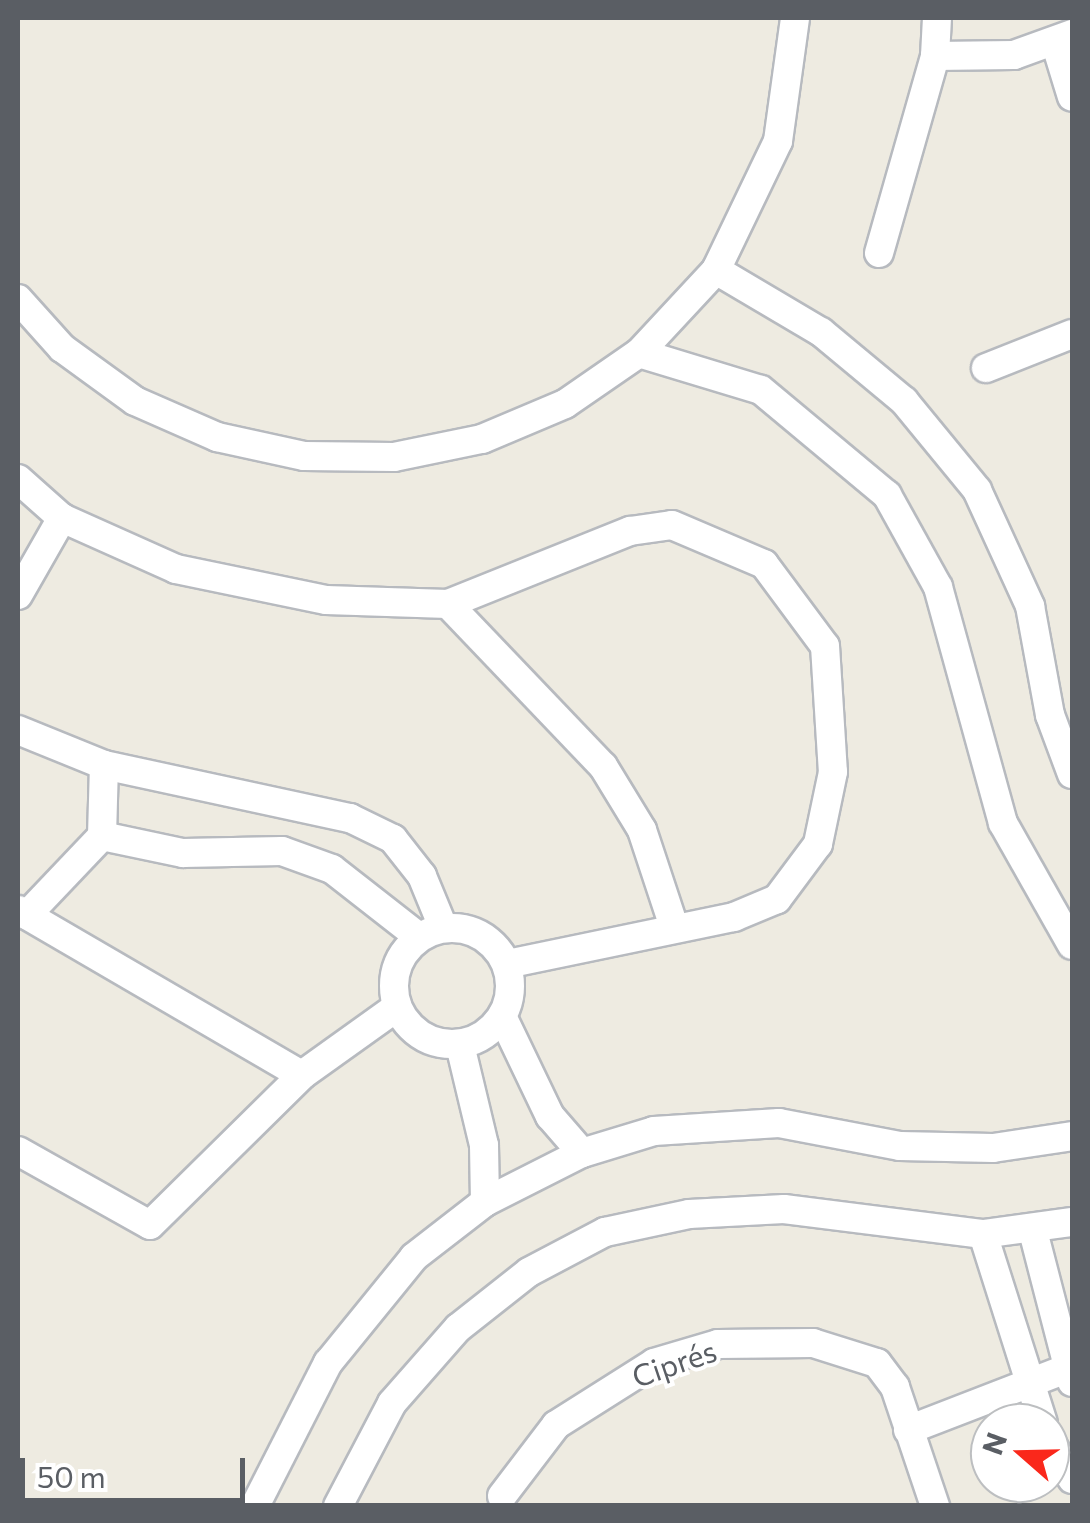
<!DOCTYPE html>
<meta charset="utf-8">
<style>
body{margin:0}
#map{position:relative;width:1090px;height:1523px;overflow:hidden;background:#eeebe1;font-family:Commissioner,sans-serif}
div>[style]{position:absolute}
.roads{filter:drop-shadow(2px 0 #b7babf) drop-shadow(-2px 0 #b7babf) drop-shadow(0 2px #b7babf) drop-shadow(0 -2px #b7babf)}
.minor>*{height:28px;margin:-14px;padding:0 14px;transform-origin:14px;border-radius:14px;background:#fff}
.minor>.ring{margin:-14px;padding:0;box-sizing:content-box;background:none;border:28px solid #fff;border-radius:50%}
span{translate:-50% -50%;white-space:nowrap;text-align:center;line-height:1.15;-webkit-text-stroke:8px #fff;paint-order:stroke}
.street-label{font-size:30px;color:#5a5e64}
.frame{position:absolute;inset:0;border:20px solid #5a5e64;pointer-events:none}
.north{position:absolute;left:970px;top:1403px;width:100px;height:100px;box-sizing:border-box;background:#fff;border:2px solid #bdbfc1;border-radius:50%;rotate:290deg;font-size:28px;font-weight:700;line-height:40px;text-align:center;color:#5a5e64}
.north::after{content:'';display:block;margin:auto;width:35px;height:45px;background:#fa281b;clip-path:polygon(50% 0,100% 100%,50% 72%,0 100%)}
.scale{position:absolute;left:20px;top:1458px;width:225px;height:45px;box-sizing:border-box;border:5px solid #5a5e64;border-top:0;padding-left:12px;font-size:30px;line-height:35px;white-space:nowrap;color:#5a5e64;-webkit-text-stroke:8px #fff;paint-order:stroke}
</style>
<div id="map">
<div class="roads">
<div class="minor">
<div style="left:1056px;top:45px;width:54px;rotate:72.9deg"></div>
<div style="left:935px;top:56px;width:79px;rotate:-0.7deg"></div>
<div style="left:1014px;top:55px;width:62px;rotate:-19.9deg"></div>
<div style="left:879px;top:253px;width:205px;rotate:-74.1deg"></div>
<div style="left:935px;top:56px;width:38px;rotate:-87deg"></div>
<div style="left:716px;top:270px;width:122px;rotate:30.6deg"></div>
<div style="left:821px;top:332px;width:108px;rotate:39.7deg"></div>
<div style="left:904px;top:401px;width:115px;rotate:50.6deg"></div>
<div style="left:977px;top:490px;width:128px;rotate:65.4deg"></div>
<div style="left:1030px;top:606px;width:111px;rotate:79.6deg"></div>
<div style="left:1050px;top:715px;width:63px;rotate:69.6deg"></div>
<div style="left:18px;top:299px;width:66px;rotate:48.1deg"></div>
<div style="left:62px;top:348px;width:90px;rotate:36deg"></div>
<div style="left:135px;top:401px;width:90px;rotate:23.7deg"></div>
<div style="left:217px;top:437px;width:89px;rotate:12.3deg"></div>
<div style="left:304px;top:456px;width:90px;rotate:0.6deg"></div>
<div style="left:394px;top:457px;width:90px;rotate:-11.6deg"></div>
<div style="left:482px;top:439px;width:90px;rotate:-22.9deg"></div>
<div style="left:565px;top:404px;width:90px;rotate:-34.6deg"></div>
<div style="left:639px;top:353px;width:113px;rotate:-47.1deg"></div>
<div style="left:716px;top:270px;width:143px;rotate:-64.3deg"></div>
<div style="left:778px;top:141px;width:124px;rotate:-82.1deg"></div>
<div style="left:639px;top:353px;width:127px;rotate:16.9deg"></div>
<div style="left:761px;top:390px;width:164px;rotate:39.8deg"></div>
<div style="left:887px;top:495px;width:105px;rotate:61deg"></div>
<div style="left:938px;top:587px;width:245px;rotate:74.6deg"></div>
<div style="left:1003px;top:823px;width:140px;rotate:60.5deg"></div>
<div style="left:986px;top:368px;width:92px;rotate:-21.6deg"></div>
<div style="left:18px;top:479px;width:59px;rotate:41.6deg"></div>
<div style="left:62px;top:518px;width:125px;rotate:24.1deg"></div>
<div style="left:176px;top:569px;width:153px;rotate:11.7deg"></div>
<div style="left:326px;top:600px;width:122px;rotate:1.9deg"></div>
<div style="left:448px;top:604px;width:196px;rotate:-21.9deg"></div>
<div style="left:630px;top:531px;width:42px;rotate:-8.1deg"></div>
<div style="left:672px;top:525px;width:100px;rotate:23deg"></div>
<div style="left:764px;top:564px;width:102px;rotate:53.4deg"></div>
<div style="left:825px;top:646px;width:126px;rotate:86.4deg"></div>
<div style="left:833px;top:772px;width:74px;rotate:101.8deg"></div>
<div style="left:818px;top:844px;width:69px;rotate:126.7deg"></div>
<div style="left:777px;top:899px;width:47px;rotate:157.3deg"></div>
<div style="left:734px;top:917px;width:232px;rotate:168.3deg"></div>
<div style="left:18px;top:595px;width:89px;rotate:-60.3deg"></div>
<div style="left:448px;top:604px;width:224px;rotate:46.3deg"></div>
<div style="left:603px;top:766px;width:75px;rotate:58.6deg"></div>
<div style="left:642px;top:830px;width:99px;rotate:71.7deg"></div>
<div style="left:18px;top:730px;width:93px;rotate:22.1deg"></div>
<div style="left:104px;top:765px;width:252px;rotate:12.2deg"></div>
<div style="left:350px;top:818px;width:48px;rotate:26deg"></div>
<div style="left:393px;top:839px;width:47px;rotate:51.9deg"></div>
<div style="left:422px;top:876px;width:55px;rotate:67.6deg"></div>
<div style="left:102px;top:836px;width:83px;rotate:11.9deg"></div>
<div style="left:183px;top:853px;width:99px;rotate:-1.2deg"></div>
<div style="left:282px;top:851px;width:53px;rotate:19.8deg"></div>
<div style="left:332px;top:869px;width:110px;rotate:38deg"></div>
<div style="left:102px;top:836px;width:71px;rotate:-88.4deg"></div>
<div style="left:18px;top:910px;width:328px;rotate:30.2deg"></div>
<div style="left:27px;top:915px;width:109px;rotate:-46.5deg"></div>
<div class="ring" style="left:394px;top:928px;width:88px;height:88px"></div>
<div style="left:502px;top:1016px;width:111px;rotate:64.4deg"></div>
<div style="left:550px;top:1116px;width:49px;rotate:49.1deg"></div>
<div style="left:460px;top:1045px;width:103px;rotate:76.5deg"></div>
<div style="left:484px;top:1145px;width:57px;rotate:89deg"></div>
<div style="left:18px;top:1151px;width:151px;rotate:29.3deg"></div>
<div style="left:150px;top:1225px;width:214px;rotate:-44.6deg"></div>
<div style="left:302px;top:1075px;width:117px;rotate:-35.6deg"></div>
<div style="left:1033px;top:1231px;width:156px;rotate:75.5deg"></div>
<div style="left:983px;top:1234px;width:198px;rotate:72.4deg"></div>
<div style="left:908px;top:1430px;width:169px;rotate:-21.1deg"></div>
<div style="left:1050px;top:1441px;width:44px;rotate:59.9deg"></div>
<div style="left:502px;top:1496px;width:89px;rotate:-52.7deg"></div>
<div style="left:556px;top:1425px;width:116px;rotate:-32.3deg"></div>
<div style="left:654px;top:1363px;width:67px;rotate:-16.5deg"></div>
<div style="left:718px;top:1344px;width:95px;rotate:-0.6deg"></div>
<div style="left:813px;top:1343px;width:67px;rotate:17.4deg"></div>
<div style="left:877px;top:1363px;width:30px;rotate:53deg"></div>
<div style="left:895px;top:1387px;width:126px;rotate:71.4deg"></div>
<div style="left:255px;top:1506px;width:161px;rotate:-63deg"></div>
<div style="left:328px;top:1363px;width:136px;rotate:-50.9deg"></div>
<div style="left:414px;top:1257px;width:90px;rotate:-37.8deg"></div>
<div style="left:485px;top:1202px;width:109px;rotate:-26.8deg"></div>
<div style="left:582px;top:1153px;width:75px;rotate:-17deg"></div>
<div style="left:654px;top:1131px;width:125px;rotate:-3.7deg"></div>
<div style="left:779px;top:1123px;width:123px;rotate:10.8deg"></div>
<div style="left:900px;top:1146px;width:93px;rotate:1.2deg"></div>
<div style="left:993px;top:1148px;width:80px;rotate:-8.6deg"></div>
<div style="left:338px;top:1506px;width:116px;rotate:-62.3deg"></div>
<div style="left:392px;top:1403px;width:100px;rotate:-48.7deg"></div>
<div style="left:458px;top:1328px;width:90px;rotate:-38.3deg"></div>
<div style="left:529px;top:1272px;width:86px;rotate:-27.8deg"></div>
<div style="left:605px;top:1232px;width:86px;rotate:-12.1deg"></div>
<div style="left:689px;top:1214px;width:95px;rotate:-3deg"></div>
<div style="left:784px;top:1209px;width:201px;rotate:7.2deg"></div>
<div style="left:983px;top:1234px;width:90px;rotate:-7.7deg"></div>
</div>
</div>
<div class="street-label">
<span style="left:674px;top:1363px;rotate:-19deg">Ciprés</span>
</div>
<div class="frame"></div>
<div class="north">N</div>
<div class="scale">50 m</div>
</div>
